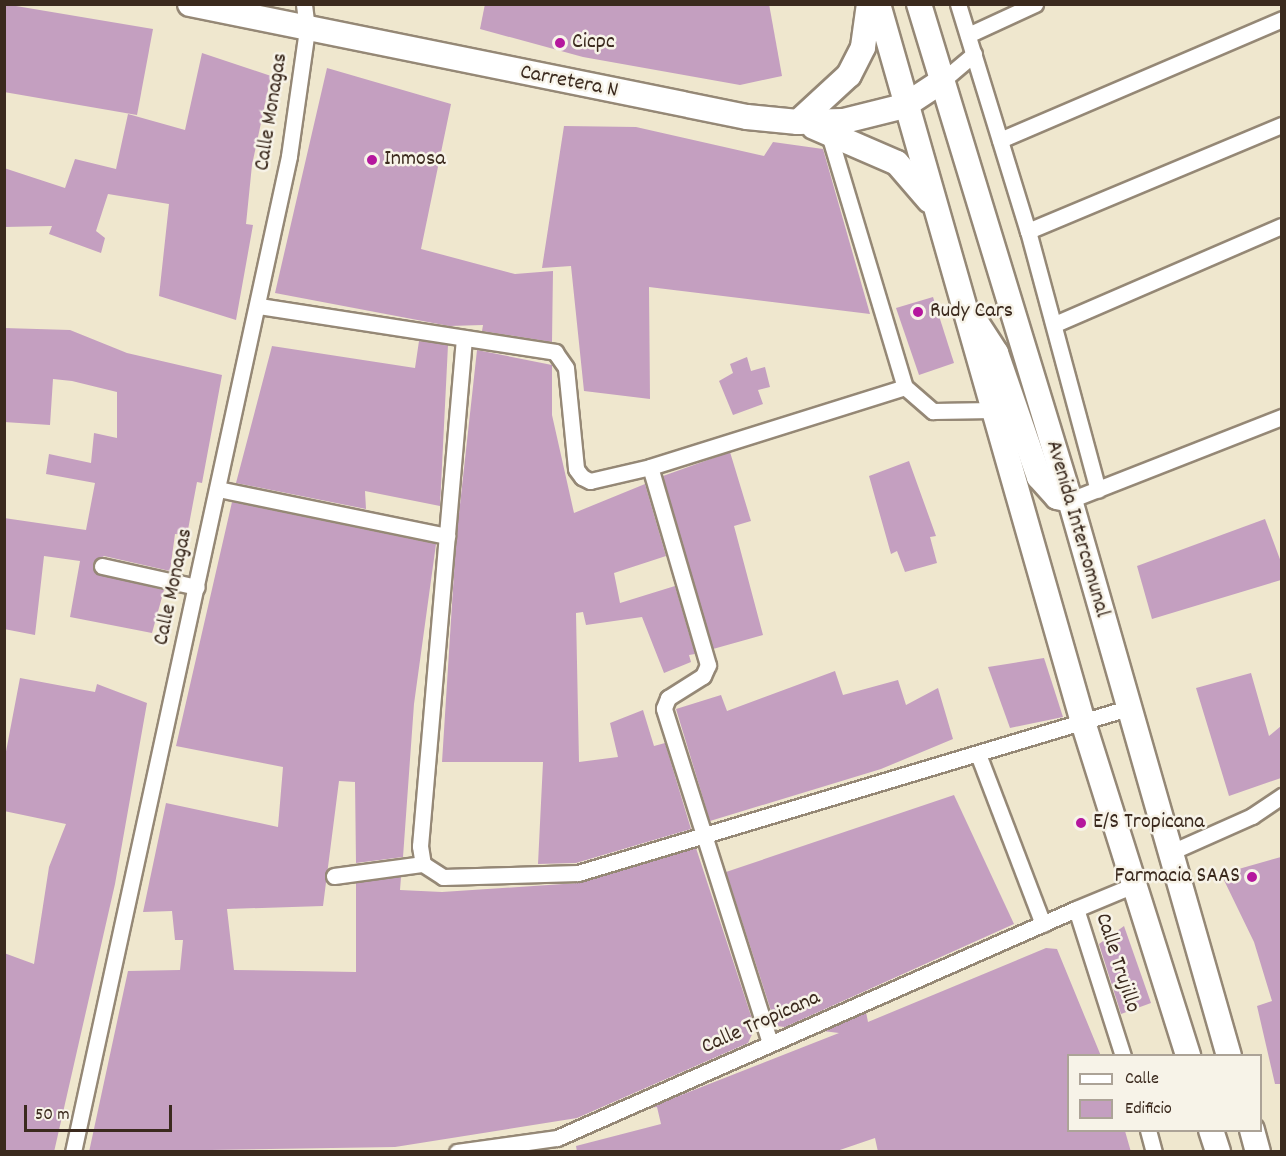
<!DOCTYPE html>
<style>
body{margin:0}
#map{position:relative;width:1286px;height:1156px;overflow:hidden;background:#efe7ce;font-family:Dekko,sans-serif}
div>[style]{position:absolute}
.building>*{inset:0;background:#c49fc0}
.roads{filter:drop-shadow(2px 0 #958876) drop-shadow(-2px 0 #958876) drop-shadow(0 2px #958876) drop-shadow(0 -2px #958876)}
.street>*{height:15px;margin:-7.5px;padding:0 7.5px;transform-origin:7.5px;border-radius:7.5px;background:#fff}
.primary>*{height:24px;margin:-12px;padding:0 12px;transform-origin:12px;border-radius:12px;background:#fff}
.dots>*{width:16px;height:16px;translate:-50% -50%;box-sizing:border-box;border:3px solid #f7f3e8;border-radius:50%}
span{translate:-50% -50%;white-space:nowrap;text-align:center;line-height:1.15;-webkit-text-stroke:5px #f7f3e8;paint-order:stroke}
.poi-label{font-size:22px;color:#3b2a1e}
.left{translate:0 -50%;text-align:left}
.right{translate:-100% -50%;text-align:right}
.street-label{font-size:22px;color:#3b2a1e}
.frame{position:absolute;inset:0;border:6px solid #3b2a1e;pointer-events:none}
.legend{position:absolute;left:1067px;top:1054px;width:195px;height:78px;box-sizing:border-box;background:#f7f3e8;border:2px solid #aca397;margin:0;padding:8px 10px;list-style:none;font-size:18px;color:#3b2a1e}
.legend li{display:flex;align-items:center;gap:12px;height:30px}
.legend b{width:30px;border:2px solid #aca397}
.scale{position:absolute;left:24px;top:1105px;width:148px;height:27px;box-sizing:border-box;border:3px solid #3b2a1e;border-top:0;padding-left:8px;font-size:18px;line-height:21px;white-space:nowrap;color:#3b2a1e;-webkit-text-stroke:4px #f7f3e8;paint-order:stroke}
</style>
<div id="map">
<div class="building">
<div style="clip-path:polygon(4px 4px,153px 29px,137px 115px,4px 92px)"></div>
<div style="clip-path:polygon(485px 4px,769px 4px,782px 76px,740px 85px,583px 57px,480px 29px)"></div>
<div style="clip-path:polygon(202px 53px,271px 76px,252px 165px,246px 224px,253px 225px,236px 320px,159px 296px,169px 204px,108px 194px,96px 231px,105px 238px,101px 253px,49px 234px,52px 226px,4px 227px,4px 168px,65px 188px,75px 159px,116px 169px,128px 114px,185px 130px)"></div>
<div style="clip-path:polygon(327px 68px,451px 104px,421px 249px,515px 274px,553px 271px,552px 342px,482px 331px,483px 325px,449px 326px,275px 293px)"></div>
<div style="clip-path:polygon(564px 126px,636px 127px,764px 156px,773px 142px,823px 149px,870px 314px,649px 287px,650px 399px,584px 391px,571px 266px,542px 268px)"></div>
<div style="clip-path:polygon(933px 297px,954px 363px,919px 375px,896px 308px)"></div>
<div style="clip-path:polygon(4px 328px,70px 330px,127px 353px,222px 375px,202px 483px,197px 482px,187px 535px,175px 534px,170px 571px,104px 556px,93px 563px,99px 575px,164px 590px,152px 633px,70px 617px,80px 561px,44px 556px,35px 635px,4px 629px,4px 518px,86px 530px,95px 483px,46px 474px,49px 454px,91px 463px,94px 433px,117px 438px,117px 392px,72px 381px,53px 379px,50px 425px,4px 422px)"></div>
<div style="clip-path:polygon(419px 341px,448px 345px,440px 506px,365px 491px,366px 509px,236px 483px,272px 346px,415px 368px)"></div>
<div style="clip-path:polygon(477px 350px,552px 365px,552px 415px,574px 513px,645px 484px,666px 556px,614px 573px,620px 603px,675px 586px,695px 654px,689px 655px,691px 662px,664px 673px,642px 617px,586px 625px,583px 612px,576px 613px,579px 762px,618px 757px,610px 723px,643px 710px,654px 746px,665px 743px,691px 829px,576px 863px,538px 864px,543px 762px,442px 762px,456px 541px)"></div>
<div style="clip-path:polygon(747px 357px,751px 371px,765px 367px,770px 387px,758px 390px,763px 404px,733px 415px,719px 381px,733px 373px,730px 364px)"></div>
<div style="clip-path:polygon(730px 452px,751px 521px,734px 526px,763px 635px,713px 649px,663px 476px)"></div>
<div style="clip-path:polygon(909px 461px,936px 536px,930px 537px,937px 563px,905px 572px,897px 551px,891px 554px,869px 476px)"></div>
<div style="clip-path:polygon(232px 502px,436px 544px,414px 704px,403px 857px,356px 863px,355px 782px,339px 781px,323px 906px,227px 909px,234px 970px,356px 972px,356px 883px,401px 877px,400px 890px,442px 892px,578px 883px,696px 848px,755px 1028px,748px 1043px,577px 1118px,395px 1147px,89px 1152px,128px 971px,180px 970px,183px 940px,175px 940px,172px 911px,143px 912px,166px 803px,278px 827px,283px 767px,176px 746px)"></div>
<div style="clip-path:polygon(1265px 519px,1281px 562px,1281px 580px,1152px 619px,1137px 566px)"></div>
<div style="clip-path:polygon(1044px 658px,1063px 717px,1010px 728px,988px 667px)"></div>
<div style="clip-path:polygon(835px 671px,843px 695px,898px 680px,906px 705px,938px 688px,953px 739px,881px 769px,710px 821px,676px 709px,721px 695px,727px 711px)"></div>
<div style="clip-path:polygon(1251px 673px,1269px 736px,1281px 726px,1281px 778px,1229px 796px,1196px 688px)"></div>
<div style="clip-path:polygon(20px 678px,95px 692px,97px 684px,147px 703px,115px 884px,54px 1152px,4px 1152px,4px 953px,34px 964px,49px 867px,66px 824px,4px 811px,4px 762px)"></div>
<div style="clip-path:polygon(954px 795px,1014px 924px,785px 1027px,776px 1026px,726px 872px)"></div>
<div style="clip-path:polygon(1281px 857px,1281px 1084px,1275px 1084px,1257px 1006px,1272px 1001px,1254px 942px,1221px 874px)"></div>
<div style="clip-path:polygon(1124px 926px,1151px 1003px,1121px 1014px,1099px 944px)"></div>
<div style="clip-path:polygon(1046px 948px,1057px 949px,1101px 1056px,1068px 1056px,1068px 1131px,1125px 1131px,1131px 1152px,878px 1152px,875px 1138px,834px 1152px,577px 1152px,576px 1146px,661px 1124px,657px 1107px,648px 1108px,839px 1033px,823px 1031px,866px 1012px,868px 1022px)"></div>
</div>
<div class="roads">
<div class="street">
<div style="left:958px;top:4px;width:238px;rotate:72.9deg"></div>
<div style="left:1028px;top:231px;width:268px;rotate:74.9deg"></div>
<div style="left:968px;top:35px;width:74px;rotate:-24.8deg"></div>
<div style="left:942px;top:81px;width:42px;rotate:-40.2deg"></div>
<div style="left:828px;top:131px;width:267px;rotate:73.3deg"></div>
<div style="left:1000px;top:140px;width:307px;rotate:-23.2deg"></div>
<div style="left:1028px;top:231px;width:275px;rotate:-22.7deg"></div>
<div style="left:259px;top:306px;width:300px;rotate:8.8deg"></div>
<div style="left:555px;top:352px;width:19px;rotate:55deg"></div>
<div style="left:566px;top:368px;width:101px;rotate:84.3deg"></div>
<div style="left:576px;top:469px;width:10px;rotate:53deg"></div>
<div style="left:582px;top:477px;width:9px;rotate:27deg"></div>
<div style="left:590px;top:481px;width:62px;rotate:-13.1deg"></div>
<div style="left:1055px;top:324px;width:247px;rotate:-23.4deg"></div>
<div style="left:464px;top:338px;width:510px;rotate:94.95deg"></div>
<div style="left:420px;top:846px;width:18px;rotate:81deg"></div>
<div style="left:423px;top:864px;width:24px;rotate:33deg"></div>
<div style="left:443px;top:877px;width:135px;rotate:-1.7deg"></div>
<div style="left:578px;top:873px;width:574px;rotate:-16.7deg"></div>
<div style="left:218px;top:489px;width:234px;rotate:11.6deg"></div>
<div style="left:1070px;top:500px;width:228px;rotate:-21.4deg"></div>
<div style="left:102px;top:566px;width:97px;rotate:12.5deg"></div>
<div style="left:978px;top:754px;width:182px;rotate:69.1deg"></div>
<div style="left:1169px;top:853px;width:91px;rotate:-24deg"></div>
<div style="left:1252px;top:816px;width:36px;rotate:-34deg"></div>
<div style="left:334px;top:876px;width:90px;rotate:-7.7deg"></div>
<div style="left:770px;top:1043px;width:351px;rotate:-107.6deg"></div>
<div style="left:664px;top:708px;width:11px;rotate:-68deg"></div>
<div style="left:668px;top:698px;width:41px;rotate:-32.2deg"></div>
<div style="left:703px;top:676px;width:12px;rotate:-66deg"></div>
<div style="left:708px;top:665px;width:206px;rotate:-106.3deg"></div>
<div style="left:650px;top:467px;width:267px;rotate:-17.4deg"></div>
<div style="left:905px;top:387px;width:37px;rotate:41deg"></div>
<div style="left:933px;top:411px;width:60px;rotate:-1deg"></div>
<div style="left:1123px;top:1056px;width:154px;rotate:-107.7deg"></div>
<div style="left:1076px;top:909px;width:63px;rotate:-22.5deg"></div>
<div style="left:1148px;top:1130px;width:23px;rotate:75deg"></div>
<div style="left:73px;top:1152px;width:1019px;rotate:-77.76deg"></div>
<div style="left:289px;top:156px;width:128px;rotate:-81.9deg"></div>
<div style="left:307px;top:29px;width:25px;rotate:-97deg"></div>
<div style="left:457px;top:1152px;width:101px;rotate:-8deg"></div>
<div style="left:557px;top:1138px;width:567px;rotate:-23.81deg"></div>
</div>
<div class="primary">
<div style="left:190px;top:4px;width:568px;rotate:11.47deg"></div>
<div style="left:747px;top:117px;width:51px;rotate:5.6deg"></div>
<div style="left:798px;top:122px;width:46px;rotate:-1.2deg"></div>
<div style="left:844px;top:121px;width:62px;rotate:-14deg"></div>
<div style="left:904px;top:106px;width:45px;rotate:-33.3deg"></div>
<div style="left:878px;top:4px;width:747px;rotate:74.07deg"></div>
<div style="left:1083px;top:722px;width:350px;rotate:72.5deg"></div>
<div style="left:919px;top:4px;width:518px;rotate:73.07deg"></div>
<div style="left:1070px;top:500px;width:578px;rotate:74.04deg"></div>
<div style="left:798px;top:122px;width:69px;rotate:-42.7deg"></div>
<div style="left:849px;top:75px;width:31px;rotate:-63deg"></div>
<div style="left:863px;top:47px;width:43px;rotate:-82.1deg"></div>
<div style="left:814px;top:127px;width:90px;rotate:23.4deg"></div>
<div style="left:897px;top:163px;width:49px;rotate:49.1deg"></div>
<div style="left:976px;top:322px;width:37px;rotate:57deg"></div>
<div style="left:996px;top:353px;width:131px;rotate:70.9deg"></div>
<div style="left:1039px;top:477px;width:27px;rotate:48deg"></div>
<div style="left:1057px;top:497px;width:13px;rotate:13deg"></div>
<div style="left:1211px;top:1130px;width:23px;rotate:72deg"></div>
<div style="left:1252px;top:1130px;width:23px;rotate:75deg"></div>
</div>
</div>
<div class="dots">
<div style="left:560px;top:43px;background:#b5179e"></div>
<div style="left:372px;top:160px;background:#b5179e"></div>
<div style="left:918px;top:312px;background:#b5179e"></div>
<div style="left:1081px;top:823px;background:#b5179e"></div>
<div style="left:1252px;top:877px;background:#b5179e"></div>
</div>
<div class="poi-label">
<span class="left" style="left:572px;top:43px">Cicpc</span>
<span class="left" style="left:384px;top:160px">Inmosa</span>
<span class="left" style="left:930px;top:312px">Rudy Cars</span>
<span class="left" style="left:1093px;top:823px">E/S Tropicana</span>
<span class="right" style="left:1240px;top:877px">Farmacia SAAS</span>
</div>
<div class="street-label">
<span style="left:569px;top:82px;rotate:11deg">Carretera N</span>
<span style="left:272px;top:112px;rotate:-81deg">Calle Monagas</span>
<span style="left:1077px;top:529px;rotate:74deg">Avenida Intercomunal</span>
<span style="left:174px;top:587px;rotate:-78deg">Calle Monagas</span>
<span style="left:1117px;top:963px;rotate:72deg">Calle Trujillo</span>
<span style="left:761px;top:1023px;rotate:-24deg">Calle Tropicana</span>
</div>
<div class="frame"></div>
<ul class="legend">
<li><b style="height:8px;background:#fff"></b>Calle</li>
<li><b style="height:16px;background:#c49fc0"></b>Edificio</li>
</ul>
<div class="scale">50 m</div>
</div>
